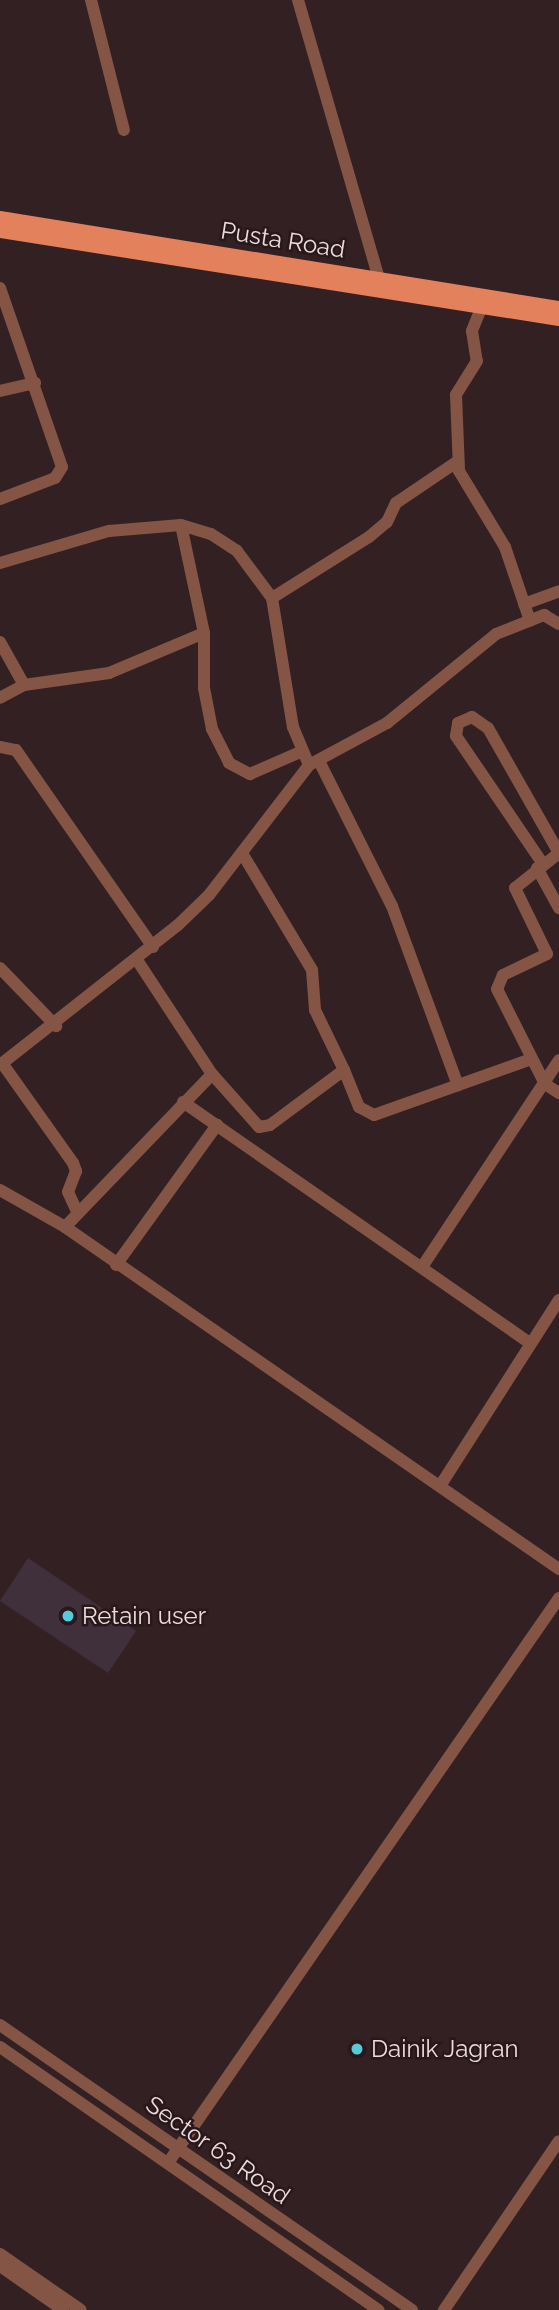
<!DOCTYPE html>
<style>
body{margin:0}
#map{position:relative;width:559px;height:2310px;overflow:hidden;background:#332023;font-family:Raleway,sans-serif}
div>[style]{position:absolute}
.building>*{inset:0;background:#40303c}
.minor>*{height:12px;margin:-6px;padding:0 6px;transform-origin:6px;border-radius:6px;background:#845544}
.major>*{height:14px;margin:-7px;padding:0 7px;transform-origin:7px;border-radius:7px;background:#e2815c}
.dots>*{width:19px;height:19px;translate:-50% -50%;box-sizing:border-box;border:4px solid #29171a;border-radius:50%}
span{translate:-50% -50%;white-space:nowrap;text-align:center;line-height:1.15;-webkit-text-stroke:5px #29171a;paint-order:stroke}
.street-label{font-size:24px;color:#e9dcdd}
.poi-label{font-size:24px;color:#e9dcdd}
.left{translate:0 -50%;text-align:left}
</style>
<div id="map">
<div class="building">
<div style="clip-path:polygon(28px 1558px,136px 1631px,108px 1673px,0 1601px)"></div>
</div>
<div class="minor">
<div style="left:91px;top:0;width:134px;rotate:75.8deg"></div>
<div style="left:298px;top:0;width:297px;rotate:73.8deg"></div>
<div style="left:0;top:288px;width:189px;rotate:70.9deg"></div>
<div style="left:62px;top:467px;width:13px;rotate:122deg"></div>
<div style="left:55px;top:478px;width:59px;rotate:159.1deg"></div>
<div style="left:482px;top:306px;width:27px;rotate:112deg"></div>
<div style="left:472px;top:331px;width:30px;rotate:81deg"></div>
<div style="left:477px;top:361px;width:40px;rotate:122deg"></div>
<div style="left:456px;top:395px;width:76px;rotate:87.7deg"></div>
<div style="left:459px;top:471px;width:89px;rotate:58.8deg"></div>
<div style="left:505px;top:547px;width:78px;rotate:71.3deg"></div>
<div style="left:0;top:391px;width:36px;rotate:-13deg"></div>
<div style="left:0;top:563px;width:114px;rotate:-16.4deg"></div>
<div style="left:109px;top:531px;width:72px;rotate:-4.8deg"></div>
<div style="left:181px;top:525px;width:31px;rotate:17deg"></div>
<div style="left:211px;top:534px;width:31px;rotate:33deg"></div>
<div style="left:237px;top:551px;width:59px;rotate:53.3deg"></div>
<div style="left:272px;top:598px;width:131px;rotate:80.8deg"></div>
<div style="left:293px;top:727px;width:41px;rotate:67.2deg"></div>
<div style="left:272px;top:598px;width:115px;rotate:-32.2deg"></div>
<div style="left:369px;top:537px;width:23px;rotate:-40deg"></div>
<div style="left:387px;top:522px;width:21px;rotate:-65deg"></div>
<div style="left:396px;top:503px;width:75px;rotate:-34.1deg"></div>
<div style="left:524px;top:604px;width:37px;rotate:-20deg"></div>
<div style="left:204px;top:633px;width:55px;rotate:90deg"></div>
<div style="left:204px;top:688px;width:42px;rotate:79deg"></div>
<div style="left:212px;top:729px;width:38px;rotate:63deg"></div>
<div style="left:229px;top:763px;width:24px;rotate:28deg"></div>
<div style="left:250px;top:774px;width:55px;rotate:-23.7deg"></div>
<div style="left:0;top:642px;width:49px;rotate:60.8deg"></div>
<div style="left:24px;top:685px;width:27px;rotate:152deg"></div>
<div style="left:24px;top:685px;width:86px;rotate:-8deg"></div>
<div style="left:109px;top:673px;width:103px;rotate:-22.8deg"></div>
<div style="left:204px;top:633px;width:110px;rotate:-102deg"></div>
<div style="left:0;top:747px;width:16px;rotate:11deg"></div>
<div style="left:16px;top:750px;width:240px;rotate:55.2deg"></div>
<div style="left:319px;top:761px;width:162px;rotate:63.3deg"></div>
<div style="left:392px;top:906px;width:191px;rotate:69.8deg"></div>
<div style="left:242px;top:853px;width:136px;rotate:59.1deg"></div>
<div style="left:312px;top:970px;width:40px;rotate:85.7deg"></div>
<div style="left:315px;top:1010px;width:67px;rotate:64.2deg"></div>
<div style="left:559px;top:853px;width:56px;rotate:141.5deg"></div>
<div style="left:515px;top:888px;width:73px;rotate:64.1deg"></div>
<div style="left:547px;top:954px;width:49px;rotate:154.5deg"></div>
<div style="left:503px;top:975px;width:15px;rotate:113deg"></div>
<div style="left:497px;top:989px;width:106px;rotate:63.2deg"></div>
<div style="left:545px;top:1084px;width:17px;rotate:33deg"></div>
<div style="left:543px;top:864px;width:155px;rotate:-124.2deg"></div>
<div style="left:456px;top:736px;width:13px;rotate:-81deg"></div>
<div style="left:458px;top:723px;width:15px;rotate:-23deg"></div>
<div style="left:472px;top:717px;width:19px;rotate:35deg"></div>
<div style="left:488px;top:728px;width:144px;rotate:60.4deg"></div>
<div style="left:537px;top:868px;width:46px;rotate:61.2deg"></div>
<div style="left:137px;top:960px;width:136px;rotate:56.7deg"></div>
<div style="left:0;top:968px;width:81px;rotate:46deg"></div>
<div style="left:2px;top:1063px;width:123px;rotate:54.6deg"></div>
<div style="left:73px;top:1163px;width:9px;rotate:69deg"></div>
<div style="left:76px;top:1171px;width:22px;rotate:111deg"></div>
<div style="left:68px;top:1192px;width:23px;rotate:65deg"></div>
<div style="left:0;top:1065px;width:226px;rotate:-38.2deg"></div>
<div style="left:178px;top:925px;width:43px;rotate:-44.1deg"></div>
<div style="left:209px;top:895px;width:164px;rotate:-52.4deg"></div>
<div style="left:309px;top:765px;width:89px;rotate:-28.3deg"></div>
<div style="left:387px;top:723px;width:141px;rotate:-39.2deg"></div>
<div style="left:496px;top:634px;width:52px;rotate:-21.6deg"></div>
<div style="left:544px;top:615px;width:17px;rotate:31deg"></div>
<div style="left:183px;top:1102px;width:422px;rotate:34.8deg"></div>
<div style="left:0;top:1190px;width:75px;rotate:29.6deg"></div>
<div style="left:65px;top:1227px;width:601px;rotate:34.7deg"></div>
<div style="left:65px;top:1227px;width:212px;rotate:-46.1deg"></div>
<div style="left:212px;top:1074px;width:71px;rotate:48.4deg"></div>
<div style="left:259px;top:1127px;width:11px;rotate:-10deg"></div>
<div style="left:270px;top:1125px;width:92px;rotate:-36.6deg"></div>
<div style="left:344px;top:1070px;width:40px;rotate:68deg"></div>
<div style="left:359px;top:1107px;width:17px;rotate:28deg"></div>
<div style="left:374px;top:1115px;width:167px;rotate:-19.6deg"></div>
<div style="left:116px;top:1265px;width:173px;rotate:-54.2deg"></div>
<div style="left:422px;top:1267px;width:248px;rotate:-56.5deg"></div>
<div style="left:440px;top:1486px;width:221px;rotate:-57.4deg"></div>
<div style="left:0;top:2025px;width:501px;rotate:34.67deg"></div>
<div style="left:0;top:2047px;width:461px;rotate:34.8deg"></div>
<div style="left:168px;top:2163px;width:687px;rotate:-55.32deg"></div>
<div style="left:0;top:2254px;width:98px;rotate:34.7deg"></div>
<div style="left:0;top:2266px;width:77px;rotate:34.9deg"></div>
<div style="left:444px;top:2310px;width:204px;rotate:-55.8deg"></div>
</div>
<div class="major">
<div style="left:0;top:218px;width:566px;rotate:9.15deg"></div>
<div style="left:0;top:231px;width:566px;rotate:8.95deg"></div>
</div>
<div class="dots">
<div style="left:68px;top:1616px;background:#53cbdb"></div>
<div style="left:357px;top:2049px;background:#53cbdb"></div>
</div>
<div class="street-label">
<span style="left:283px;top:240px;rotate:9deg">Pusta Road</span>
<span style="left:218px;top:2150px;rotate:35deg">Sector 63 Road</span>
</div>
<div class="poi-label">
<span class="left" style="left:82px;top:1616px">Retain user</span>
<span class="left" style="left:371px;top:2049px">Dainik Jagran</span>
</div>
</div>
